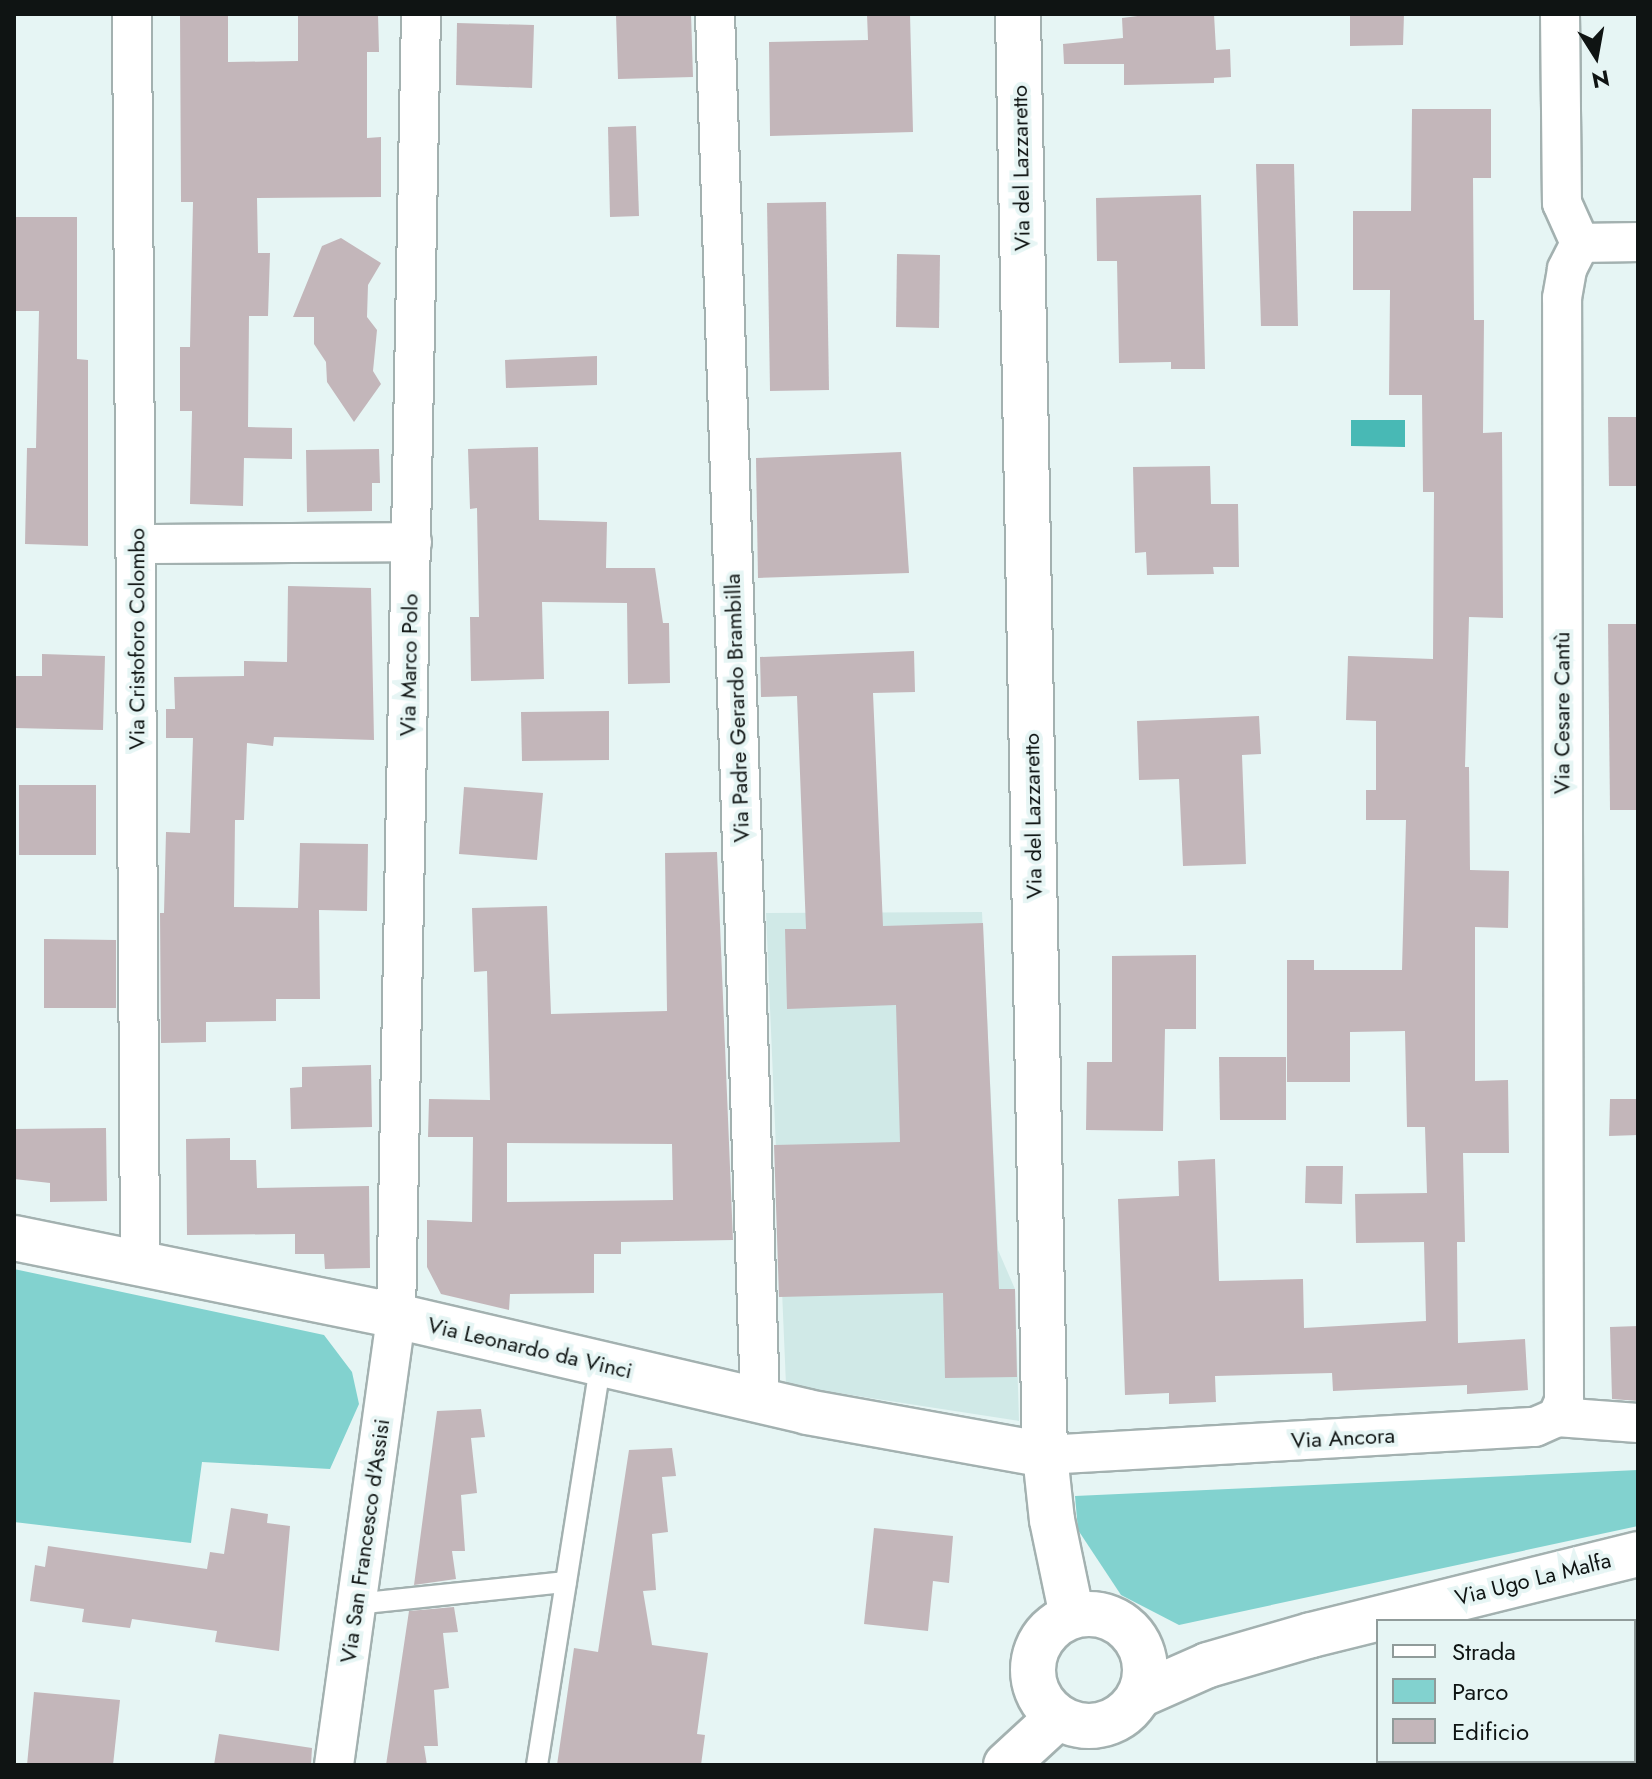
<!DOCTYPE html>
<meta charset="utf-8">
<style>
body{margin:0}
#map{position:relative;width:1652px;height:1779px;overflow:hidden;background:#e6f5f4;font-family:Jost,sans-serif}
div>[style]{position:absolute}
.built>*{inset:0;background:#d0e9e7}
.green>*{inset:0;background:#82d2cf}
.water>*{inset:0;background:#48b9b5}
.building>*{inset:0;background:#c3b6ba}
.roads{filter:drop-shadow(2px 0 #a3b1b0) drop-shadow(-2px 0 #a3b1b0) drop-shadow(0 2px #a3b1b0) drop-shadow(0 -2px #a3b1b0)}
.service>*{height:20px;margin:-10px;padding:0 10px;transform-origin:10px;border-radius:10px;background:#fff}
.minor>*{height:38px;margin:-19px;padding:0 19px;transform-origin:19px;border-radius:19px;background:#fff}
.tertiary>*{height:44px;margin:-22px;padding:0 22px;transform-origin:22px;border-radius:22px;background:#fff}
.tertiary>.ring{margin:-22px;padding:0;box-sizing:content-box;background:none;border:44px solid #fff;border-radius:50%}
span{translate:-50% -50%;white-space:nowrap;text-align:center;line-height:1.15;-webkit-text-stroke:8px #e6f5f4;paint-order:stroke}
.street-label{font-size:22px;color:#0f1413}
.frame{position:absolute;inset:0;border:16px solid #0f1413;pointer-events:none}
.legend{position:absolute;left:1376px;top:1619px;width:260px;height:144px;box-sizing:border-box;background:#e6f5f4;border:2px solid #909b9a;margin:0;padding:10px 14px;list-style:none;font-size:24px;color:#0f1413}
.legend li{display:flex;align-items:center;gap:16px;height:40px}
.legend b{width:40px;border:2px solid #909b9a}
.north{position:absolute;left:1556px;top:16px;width:80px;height:80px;-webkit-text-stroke:6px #e6f5f4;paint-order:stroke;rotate:169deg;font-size:22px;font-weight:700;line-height:32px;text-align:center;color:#0f1413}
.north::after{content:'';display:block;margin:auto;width:28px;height:36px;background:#0f1413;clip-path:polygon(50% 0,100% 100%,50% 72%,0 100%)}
</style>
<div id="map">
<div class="built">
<div style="clip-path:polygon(982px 912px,998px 1250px,1015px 1289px,1019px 1421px,786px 1385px,766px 913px)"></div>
</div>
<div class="green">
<div style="clip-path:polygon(14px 1269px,324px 1335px,352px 1372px,359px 1404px,330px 1469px,202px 1462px,191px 1543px,14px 1522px)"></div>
<div style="clip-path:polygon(1638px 1470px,1638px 1526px,1179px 1625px,1121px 1595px,1078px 1530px,1075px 1496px)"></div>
</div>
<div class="water">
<div style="clip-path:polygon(1351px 420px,1405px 420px,1405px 447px,1351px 446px)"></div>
</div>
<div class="building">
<div style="clip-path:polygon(180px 14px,228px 14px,228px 62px,298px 61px,298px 14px,378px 14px,379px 52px,367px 52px,367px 138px,381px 137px,381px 197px,257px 198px,258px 253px,270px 253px,268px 316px,249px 316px,248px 427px,292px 428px,292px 459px,244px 458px,243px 506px,190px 504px,192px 411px,180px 411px,180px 347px,190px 347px,193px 202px,181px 202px)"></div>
<div style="clip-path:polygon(616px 14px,691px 14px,693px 77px,618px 79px)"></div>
<div style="clip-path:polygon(867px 14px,910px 14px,913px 132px,770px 136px,769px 42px,868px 40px)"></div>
<div style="clip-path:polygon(1153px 14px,1214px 14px,1216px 50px,1230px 49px,1231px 77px,1214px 78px,1214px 83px,1124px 85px,1124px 64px,1064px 64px,1063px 44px,1123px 38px,1122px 18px)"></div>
<div style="clip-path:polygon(1350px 14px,1404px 14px,1403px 45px,1350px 46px)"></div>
<div style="clip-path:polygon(457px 23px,534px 25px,532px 88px,456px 85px)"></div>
<div style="clip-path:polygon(1412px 109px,1491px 109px,1491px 178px,1473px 178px,1474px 320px,1484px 320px,1483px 433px,1502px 432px,1503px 618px,1469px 617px,1465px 767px,1469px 767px,1470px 870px,1509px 871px,1508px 928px,1475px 927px,1475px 1081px,1508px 1080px,1509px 1153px,1463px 1153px,1465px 1242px,1457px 1242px,1458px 1343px,1525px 1339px,1528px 1390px,1467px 1394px,1467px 1385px,1333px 1391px,1332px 1373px,1215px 1376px,1216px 1402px,1169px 1404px,1169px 1393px,1125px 1395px,1118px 1199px,1179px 1196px,1178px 1161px,1215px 1159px,1219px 1281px,1303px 1279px,1304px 1328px,1426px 1321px,1424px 1242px,1356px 1243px,1355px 1194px,1427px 1193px,1425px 1127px,1407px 1127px,1405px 1031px,1350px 1032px,1350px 1082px,1287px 1082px,1287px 960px,1314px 960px,1314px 970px,1402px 970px,1406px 820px,1366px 820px,1366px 790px,1376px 790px,1376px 721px,1346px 720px,1348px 656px,1433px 659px,1434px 492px,1423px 492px,1422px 395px,1389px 395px,1390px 290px,1353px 290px,1353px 211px,1411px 211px)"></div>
<div style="clip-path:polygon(636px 126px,639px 216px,610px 217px,608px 127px)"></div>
<div style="clip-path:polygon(1256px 164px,1294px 164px,1298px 326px,1261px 326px)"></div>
<div style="clip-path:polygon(1201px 195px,1205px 369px,1171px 369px,1171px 362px,1119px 363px,1117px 261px,1097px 261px,1096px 198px)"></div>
<div style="clip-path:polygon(826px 202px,829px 390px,770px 391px,767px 203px)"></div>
<div style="clip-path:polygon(14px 217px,77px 217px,77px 359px,88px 360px,88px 546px,25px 544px,27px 448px,36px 448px,39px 311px,14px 311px)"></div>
<div style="clip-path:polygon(341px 238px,381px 263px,368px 285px,367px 317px,377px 330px,373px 371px,381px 384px,354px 422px,327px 382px,326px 362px,314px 344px,314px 317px,293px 317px,322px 246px)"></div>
<div style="clip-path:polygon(897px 254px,940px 255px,939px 328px,896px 327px)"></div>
<div style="clip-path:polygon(597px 356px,597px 385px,506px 388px,505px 360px)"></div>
<div style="clip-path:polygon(1608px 417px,1638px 417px,1638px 486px,1609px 486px)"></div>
<div style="clip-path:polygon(538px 447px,539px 520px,607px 522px,606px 568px,655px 568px,663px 623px,669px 623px,670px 683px,628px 684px,627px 603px,542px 602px,544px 679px,471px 681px,470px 617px,479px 617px,477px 508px,470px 509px,468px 449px)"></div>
<div style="clip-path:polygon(379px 449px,380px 483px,372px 483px,372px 511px,307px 512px,306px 450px)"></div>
<div style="clip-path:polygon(901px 452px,909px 573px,758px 578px,756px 458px)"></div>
<div style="clip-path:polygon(1210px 466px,1211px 504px,1238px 504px,1239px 567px,1213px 567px,1214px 574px,1147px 575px,1146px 552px,1135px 553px,1133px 467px)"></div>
<div style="clip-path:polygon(288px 586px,371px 588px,374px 740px,274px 737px,273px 746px,247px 743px,244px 820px,235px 820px,234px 907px,298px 908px,300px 843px,368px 844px,367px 911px,319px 910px,320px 999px,276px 999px,276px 1021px,206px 1022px,206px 1042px,161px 1043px,160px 913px,164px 913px,166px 832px,190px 833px,193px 738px,166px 738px,166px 709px,175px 709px,174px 677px,244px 676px,244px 661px,287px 662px)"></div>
<div style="clip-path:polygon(1608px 624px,1638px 624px,1638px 810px,1610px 810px)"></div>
<div style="clip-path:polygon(914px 651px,915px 692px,873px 693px,883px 926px,983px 923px,999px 1289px,1015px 1289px,1017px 1377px,945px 1378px,943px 1293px,779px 1297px,774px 1145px,900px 1142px,896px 1005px,787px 1009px,785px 929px,806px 929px,797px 696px,761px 697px,760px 657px)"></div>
<div style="clip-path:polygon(42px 654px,105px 656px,103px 730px,14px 728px,14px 676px,42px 676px)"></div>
<div style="clip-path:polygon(609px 711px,609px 760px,522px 761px,521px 712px)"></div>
<div style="clip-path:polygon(1259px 716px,1261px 754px,1242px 755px,1246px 864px,1183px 866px,1179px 779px,1139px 780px,1137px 721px)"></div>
<div style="clip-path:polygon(19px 785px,96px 785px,96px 855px,19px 855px)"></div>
<div style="clip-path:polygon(464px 787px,543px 793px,537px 860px,459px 854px)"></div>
<div style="clip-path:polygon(evenodd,717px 852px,733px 1240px,621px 1242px,621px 1254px,594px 1254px,594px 1293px,510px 1294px,509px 1310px,441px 1294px,427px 1267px,427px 1220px,472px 1222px,473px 1137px,428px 1137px,429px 1099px,490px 1100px,487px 971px,474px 972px,472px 908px,547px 906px,551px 1014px,667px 1011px,665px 853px,717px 852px,507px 1143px,672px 1144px,673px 1200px,507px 1202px,507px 1143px)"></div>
<div style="clip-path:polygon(44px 939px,116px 940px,116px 1008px,44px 1008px)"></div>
<div style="clip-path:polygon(1196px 955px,1196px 1029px,1165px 1029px,1163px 1131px,1086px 1130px,1087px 1062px,1112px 1062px,1112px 956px)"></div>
<div style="clip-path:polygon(1219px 1057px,1286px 1057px,1286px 1120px,1220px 1120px)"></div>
<div style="clip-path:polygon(371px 1065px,372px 1127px,291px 1129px,290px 1088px,302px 1087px,302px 1067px)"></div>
<div style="clip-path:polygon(1610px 1099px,1638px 1099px,1638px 1135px,1609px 1136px)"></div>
<div style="clip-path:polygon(106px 1128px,107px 1201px,50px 1202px,50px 1183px,14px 1179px,14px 1129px)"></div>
<div style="clip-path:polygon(230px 1138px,230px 1160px,256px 1160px,257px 1188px,369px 1186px,370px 1268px,325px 1269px,324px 1254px,295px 1254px,295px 1234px,187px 1235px,186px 1139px)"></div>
<div style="clip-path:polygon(1306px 1166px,1343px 1166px,1342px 1204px,1305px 1203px)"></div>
<div style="clip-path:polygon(1638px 1326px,1638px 1401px,1612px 1399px,1610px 1327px)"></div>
<div style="clip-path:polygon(481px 1409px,485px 1437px,471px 1438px,477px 1493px,461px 1495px,465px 1551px,452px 1551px,456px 1579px,414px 1585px,437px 1411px)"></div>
<div style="clip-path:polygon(672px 1448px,676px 1476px,662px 1477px,668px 1532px,652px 1534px,656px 1590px,643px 1591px,652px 1645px,708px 1653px,697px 1734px,705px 1735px,701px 1765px,557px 1765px,574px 1648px,598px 1652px,629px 1450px)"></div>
<div style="clip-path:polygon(231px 1508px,268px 1514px,267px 1523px,290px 1526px,279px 1651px,215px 1642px,217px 1631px,132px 1619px,130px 1628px,82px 1622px,84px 1609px,30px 1601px,35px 1565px,45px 1567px,48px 1546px,207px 1569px,210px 1552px,224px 1554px)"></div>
<div style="clip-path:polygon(874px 1528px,953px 1536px,949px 1583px,933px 1581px,928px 1631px,864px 1624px)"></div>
<div style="clip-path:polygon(454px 1607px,458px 1632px,443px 1633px,449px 1688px,434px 1690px,438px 1746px,424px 1746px,427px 1765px,386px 1765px,409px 1611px)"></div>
<div style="clip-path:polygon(34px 1692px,120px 1700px,113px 1765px,27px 1765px)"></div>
<div style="clip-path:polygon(219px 1734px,312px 1748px,311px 1765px,214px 1765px)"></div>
</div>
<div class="roads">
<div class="service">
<div style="left:356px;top:1604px;width:211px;rotate:-6deg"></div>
<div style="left:537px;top:1765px;width:405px;rotate:-81deg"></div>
</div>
<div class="minor">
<div style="left:132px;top:14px;width:1249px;rotate:89.63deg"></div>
<div style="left:715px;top:14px;width:1389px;rotate:88.14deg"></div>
<div style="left:1560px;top:14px;width:189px;rotate:89.4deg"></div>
<div style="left:1562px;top:203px;width:44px;rotate:65.8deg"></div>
<div style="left:1580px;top:243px;width:58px;rotate:-1deg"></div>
<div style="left:136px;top:544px;width:276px;rotate:-0.4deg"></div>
<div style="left:1557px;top:1417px;width:17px;rotate:-66deg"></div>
<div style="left:1564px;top:1401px;width:1103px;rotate:-90.1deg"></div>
<div style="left:1562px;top:298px;width:29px;rotate:-80deg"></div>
<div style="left:1567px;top:269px;width:29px;rotate:-63deg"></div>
<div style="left:1045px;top:1455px;width:491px;rotate:-3.3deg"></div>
<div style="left:1535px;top:1427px;width:24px;rotate:-24deg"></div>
<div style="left:1557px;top:1417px;width:81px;rotate:4.2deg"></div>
<div style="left:334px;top:1765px;width:453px;rotate:-82.1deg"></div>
<div style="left:396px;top:1316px;width:1302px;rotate:-88.9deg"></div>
</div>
<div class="tertiary">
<div style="left:1018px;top:14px;width:1441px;rotate:88.93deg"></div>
<div style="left:1045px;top:1455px;width:65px;rotate:83.9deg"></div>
<div style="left:1052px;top:1520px;width:98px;rotate:78.2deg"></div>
<div style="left:14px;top:1238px;width:390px;rotate:11.5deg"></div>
<div style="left:396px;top:1316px;width:422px;rotate:13.1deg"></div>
<div style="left:807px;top:1412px;width:242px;rotate:10.2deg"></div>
<div class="ring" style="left:1033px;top:1614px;width:68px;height:68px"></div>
<div style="left:1140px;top:1695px;width:74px;rotate:-23.8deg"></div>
<div style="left:1208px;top:1665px;width:107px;rotate:-16.2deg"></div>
<div style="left:1311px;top:1635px;width:337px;rotate:-13.9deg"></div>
<div style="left:1006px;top:1765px;width:69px;rotate:-42.7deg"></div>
</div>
</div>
<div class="street-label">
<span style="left:1021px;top:168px;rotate:-91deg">Via del Lazzaretto</span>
<span style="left:137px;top:639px;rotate:-90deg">Via Cristoforo Colombo</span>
<span style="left:409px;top:665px;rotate:-89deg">Via Marco Polo</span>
<span style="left:737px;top:708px;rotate:-92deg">Via Padre Gerardo Brambilla</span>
<span style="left:1562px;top:713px;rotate:-90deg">Via Cesare Cantù</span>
<span style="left:1033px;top:816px;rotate:-91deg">Via del Lazzaretto</span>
<span style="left:530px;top:1348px;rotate:13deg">Via Leonardo da Vinci</span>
<span style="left:1343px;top:1438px;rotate:-3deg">Via Ancora</span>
<span style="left:365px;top:1541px;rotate:-82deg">Via San Francesco d'Assisi</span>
<span style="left:1533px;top:1579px;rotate:-14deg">Via Ugo La Malfa</span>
</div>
<div class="frame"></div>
<ul class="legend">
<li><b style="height:10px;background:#fff"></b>Strada</li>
<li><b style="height:22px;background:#82d2cf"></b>Parco</li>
<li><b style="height:22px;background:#c3b6ba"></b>Edificio</li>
</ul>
<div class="north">N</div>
</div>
